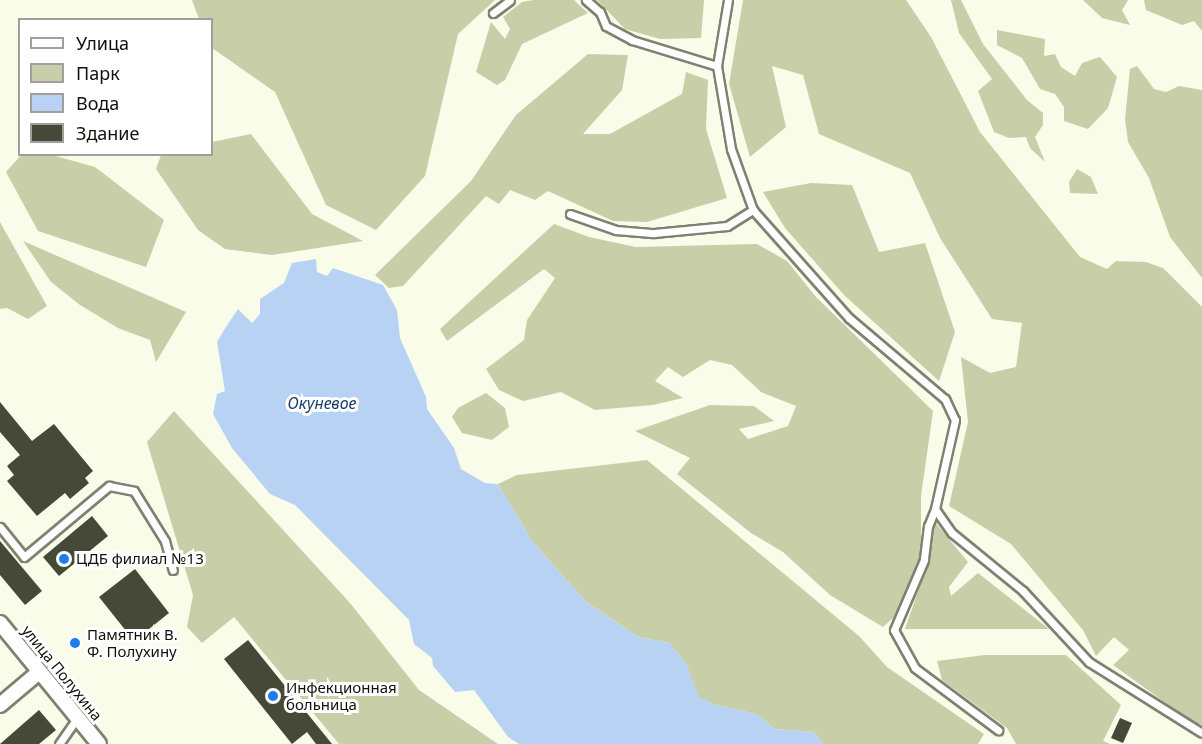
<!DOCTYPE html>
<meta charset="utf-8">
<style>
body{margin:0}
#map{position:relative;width:1202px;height:744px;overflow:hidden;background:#f8fce8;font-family:"Noto Sans",sans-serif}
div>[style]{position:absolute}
.green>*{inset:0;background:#c8cfa8}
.water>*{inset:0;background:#b8d2f3}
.building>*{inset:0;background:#464938}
.roads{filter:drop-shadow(2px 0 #7f8271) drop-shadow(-2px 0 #7f8271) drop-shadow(0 2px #7f8271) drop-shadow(0 -2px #7f8271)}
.lane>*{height:7px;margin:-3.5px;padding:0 3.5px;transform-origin:3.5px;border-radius:3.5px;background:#fff}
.street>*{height:14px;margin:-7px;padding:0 7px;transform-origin:7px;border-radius:7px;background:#fff}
.dots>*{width:16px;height:16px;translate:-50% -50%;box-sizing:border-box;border:3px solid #fff;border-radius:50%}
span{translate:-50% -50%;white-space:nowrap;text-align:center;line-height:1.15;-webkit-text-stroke:6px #fff;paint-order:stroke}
.poi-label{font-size:15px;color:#10110a}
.left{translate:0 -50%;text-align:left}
.street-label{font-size:15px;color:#10110a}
.water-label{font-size:16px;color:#1b3e68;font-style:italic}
.legend{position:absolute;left:18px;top:18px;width:195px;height:138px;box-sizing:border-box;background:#fff;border:2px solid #9fa09d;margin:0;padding:8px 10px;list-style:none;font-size:18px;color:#10110a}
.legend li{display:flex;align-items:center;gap:12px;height:30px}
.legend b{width:30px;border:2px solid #9fa09d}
</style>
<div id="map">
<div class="green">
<div style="clip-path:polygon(192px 0,495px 0,458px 34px,425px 176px,376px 230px,326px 205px,275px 92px,212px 48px,212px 20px,199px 19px)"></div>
<div style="clip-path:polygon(533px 0,574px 0,588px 13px,522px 44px,505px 80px,497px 85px,476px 72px,491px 22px,505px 39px,510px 29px,503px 17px,522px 2px)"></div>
<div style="clip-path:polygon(597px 0,704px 0,701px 38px,660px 39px,625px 29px)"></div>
<div style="clip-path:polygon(743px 0,906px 0,931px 37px,980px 132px,1080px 257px,1107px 269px,1116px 261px,1146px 262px,1163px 268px,1202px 307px,1202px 725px,1188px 719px,1113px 665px,1129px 650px,1114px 637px,1096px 656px,1083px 630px,1011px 544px,949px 506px,968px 422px,961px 357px,990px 373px,1016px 367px,1022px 323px,992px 319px,940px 238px,910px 173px,819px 134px,803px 75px,772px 66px,786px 127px,750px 157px,729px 84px)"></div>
<div style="clip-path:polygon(951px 0,961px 0,983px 44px,1027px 100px,1043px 113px,1043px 125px,1035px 137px,1045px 162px,1030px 148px,1026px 137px,1009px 138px,994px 132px,978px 91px,992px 79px,959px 33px)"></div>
<div style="clip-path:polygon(1083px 0,1128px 0,1122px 10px,1130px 25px,1102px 18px)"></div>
<div style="clip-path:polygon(1144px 0,1202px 0,1202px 31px,1194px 21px,1182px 25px,1146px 10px)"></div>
<div style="clip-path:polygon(997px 30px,1045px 39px,1044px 56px,1055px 54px,1061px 67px,1075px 76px,1082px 63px,1100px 57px,1117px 77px,1108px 108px,1088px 129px,1064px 121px,1064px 107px,1055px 94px,1040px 89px,1022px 58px,997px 45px)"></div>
<div style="clip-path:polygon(588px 54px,628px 55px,622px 90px,583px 134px,610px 134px,682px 94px,686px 72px,708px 80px,706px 129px,727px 198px,647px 222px,613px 221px,548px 191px,535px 200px,510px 190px,499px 204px,486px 196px,403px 286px,389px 288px,375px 275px,471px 181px,516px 115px)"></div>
<div style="clip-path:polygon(1137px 66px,1154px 89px,1166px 92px,1179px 86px,1202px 90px,1202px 278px,1170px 237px,1149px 178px,1128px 142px,1125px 119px,1130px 69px)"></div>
<div style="clip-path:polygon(251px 134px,312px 214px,363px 241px,272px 255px,225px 249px,198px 230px,156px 169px,161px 155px,212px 154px,212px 142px)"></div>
<div style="clip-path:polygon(22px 154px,52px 155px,95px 167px,164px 220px,146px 267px,38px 231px,6px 172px)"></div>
<div style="clip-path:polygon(1077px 169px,1091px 177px,1098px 194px,1070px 193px,1069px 182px)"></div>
<div style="clip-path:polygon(811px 183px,852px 185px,879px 252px,925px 243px,955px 332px,939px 381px,844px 295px,785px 228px,763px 192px)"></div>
<div style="clip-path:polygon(0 222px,47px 306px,28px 319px,7px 308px,0 309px)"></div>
<div style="clip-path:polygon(554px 224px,589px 237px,636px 247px,757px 244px,787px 261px,816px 297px,933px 411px,921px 496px,921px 560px,903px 609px,883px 627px,830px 595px,783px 552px,751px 533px,677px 474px,690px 458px,635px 431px,710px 405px,754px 406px,774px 421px,739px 429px,748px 439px,788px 426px,796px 406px,761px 392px,732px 365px,710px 360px,683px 377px,668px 367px,655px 381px,683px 398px,653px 405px,595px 410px,561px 392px,523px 401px,499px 390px,486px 369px,524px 340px,527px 320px,555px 278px,544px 269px,447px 341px,440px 329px)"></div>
<div style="clip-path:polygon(23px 241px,186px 312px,156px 362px,150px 340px,118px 328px,80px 305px,51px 282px)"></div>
<div style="clip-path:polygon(486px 393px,505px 408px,509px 427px,492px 440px,462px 433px,452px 417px,458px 408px)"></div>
<div style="clip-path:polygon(174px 411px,350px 603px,419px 690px,498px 744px,339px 744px,234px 617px,202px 643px,187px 627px,193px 595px,147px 442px)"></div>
<div style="clip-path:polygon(647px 460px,859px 636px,887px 667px,984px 734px,978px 744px,823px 744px,814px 732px,775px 729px,756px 714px,715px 705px,698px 697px,686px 663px,669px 643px,638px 637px,585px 601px,532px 541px,498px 484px,517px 475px)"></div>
<div style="clip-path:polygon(935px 522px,968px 562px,949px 587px,951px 596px,978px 573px,1049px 629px,905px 629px,928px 562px)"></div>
<div style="clip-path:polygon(985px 655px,1066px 655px,1121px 705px,1103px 741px,1110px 744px,1016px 744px,1007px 728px,942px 680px,937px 661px)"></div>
</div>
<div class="water">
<div style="clip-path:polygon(316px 259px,317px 272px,327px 276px,333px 268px,383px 285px,397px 310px,400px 338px,426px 397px,427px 409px,454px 448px,461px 469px,485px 483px,498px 484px,532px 541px,585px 601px,638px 637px,669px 643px,686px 663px,699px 697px,715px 705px,756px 714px,775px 729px,814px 732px,823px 744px,519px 744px,508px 737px,474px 690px,455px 692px,433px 666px,432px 658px,414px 644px,409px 620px,295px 505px,270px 494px,232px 448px,213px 414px,217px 394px,225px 391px,217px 342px,224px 330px,238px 309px,252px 323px,260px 314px,260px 299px,284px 283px,292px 263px)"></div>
</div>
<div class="building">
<div style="clip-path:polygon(0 402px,32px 441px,54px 424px,93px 471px,85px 478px,89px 483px,70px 499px,65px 493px,37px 516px,7px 481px,14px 475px,7px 466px,20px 455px,0 432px)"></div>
<div style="clip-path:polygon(92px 516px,108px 536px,59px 576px,43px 557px)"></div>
<div style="clip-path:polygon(0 541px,42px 591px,25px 605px,0 575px)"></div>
<div style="clip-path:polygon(135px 569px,169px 613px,134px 641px,99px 597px)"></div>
<div style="clip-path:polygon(248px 640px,332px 744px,316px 744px,307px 732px,292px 744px,224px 659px)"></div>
<div style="clip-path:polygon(39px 710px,56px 730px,39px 744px,0 744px)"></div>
<div style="clip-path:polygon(1120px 718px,1132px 723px,1123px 743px,1111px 738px)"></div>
</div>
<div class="roads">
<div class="lane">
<div style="left:586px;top:0;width:18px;rotate:41deg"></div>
<div style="left:600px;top:12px;width:15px;rotate:67deg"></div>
<div style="left:606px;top:26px;width:30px;rotate:28deg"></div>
<div style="left:632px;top:40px;width:89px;rotate:17deg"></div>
<div style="left:728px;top:0;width:67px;rotate:99.5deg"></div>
<div style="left:717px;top:66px;width:84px;rotate:80.4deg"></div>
<div style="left:731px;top:149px;width:65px;rotate:70.2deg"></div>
<div style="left:753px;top:210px;width:144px;rotate:48.4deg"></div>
<div style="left:849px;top:318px;width:126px;rotate:40.2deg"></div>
<div style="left:945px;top:399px;width:23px;rotate:65deg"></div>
<div style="left:955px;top:420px;width:91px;rotate:102.7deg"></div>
<div style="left:935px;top:509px;width:29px;rotate:55deg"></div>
<div style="left:952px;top:533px;width:92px;rotate:39.2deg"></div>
<div style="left:1023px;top:591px;width:97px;rotate:47.1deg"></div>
<div style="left:1089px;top:662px;width:133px;rotate:32.1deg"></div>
<div style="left:493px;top:13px;width:21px;rotate:-37deg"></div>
<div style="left:570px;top:214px;width:49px;rotate:19.2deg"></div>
<div style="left:616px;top:230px;width:38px;rotate:5deg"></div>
<div style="left:654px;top:233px;width:73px;rotate:-5.5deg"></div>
<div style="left:727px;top:226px;width:31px;rotate:-32deg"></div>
<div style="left:935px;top:509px;width:18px;rotate:112deg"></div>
<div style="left:928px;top:526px;width:34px;rotate:97deg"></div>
<div style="left:924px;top:560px;width:76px;rotate:113.2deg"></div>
<div style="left:894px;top:630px;width:43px;rotate:61.1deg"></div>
<div style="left:915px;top:668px;width:104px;rotate:36.8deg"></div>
<div style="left:0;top:527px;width:38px;rotate:51deg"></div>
<div style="left:24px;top:557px;width:111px;rotate:-39.9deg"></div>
<div style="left:109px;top:486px;width:25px;rotate:11deg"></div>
<div style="left:134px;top:491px;width:59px;rotate:58.2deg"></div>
<div style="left:165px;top:541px;width:30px;rotate:75deg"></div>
<div style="left:59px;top:744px;width:32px;rotate:-55deg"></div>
</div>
<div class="street">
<div style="left:0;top:623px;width:156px;rotate:50.7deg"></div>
<div style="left:0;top:705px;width:51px;rotate:-40.2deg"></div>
</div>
</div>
<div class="dots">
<div style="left:64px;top:559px;background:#1d7ee7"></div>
<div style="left:75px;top:643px;background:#1d7ee7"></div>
<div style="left:273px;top:696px;background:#1d7ee7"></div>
</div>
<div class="poi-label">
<span class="left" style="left:76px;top:559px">ЦДБ филиал №13</span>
<span class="left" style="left:87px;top:643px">Памятник В.<br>Ф. Полухину</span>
<span class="left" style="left:286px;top:696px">Инфекционная<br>больница</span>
</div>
<div class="street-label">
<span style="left:62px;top:673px;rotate:51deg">улица Полухина</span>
</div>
<div class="water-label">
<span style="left:322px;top:403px">Окуневое</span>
</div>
<ul class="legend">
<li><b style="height:8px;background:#fff"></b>Улица</li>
<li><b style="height:16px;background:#c8cfa8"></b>Парк</li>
<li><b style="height:16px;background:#b8d2f3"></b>Вода</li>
<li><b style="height:16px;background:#464938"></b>Здание</li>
</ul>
</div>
